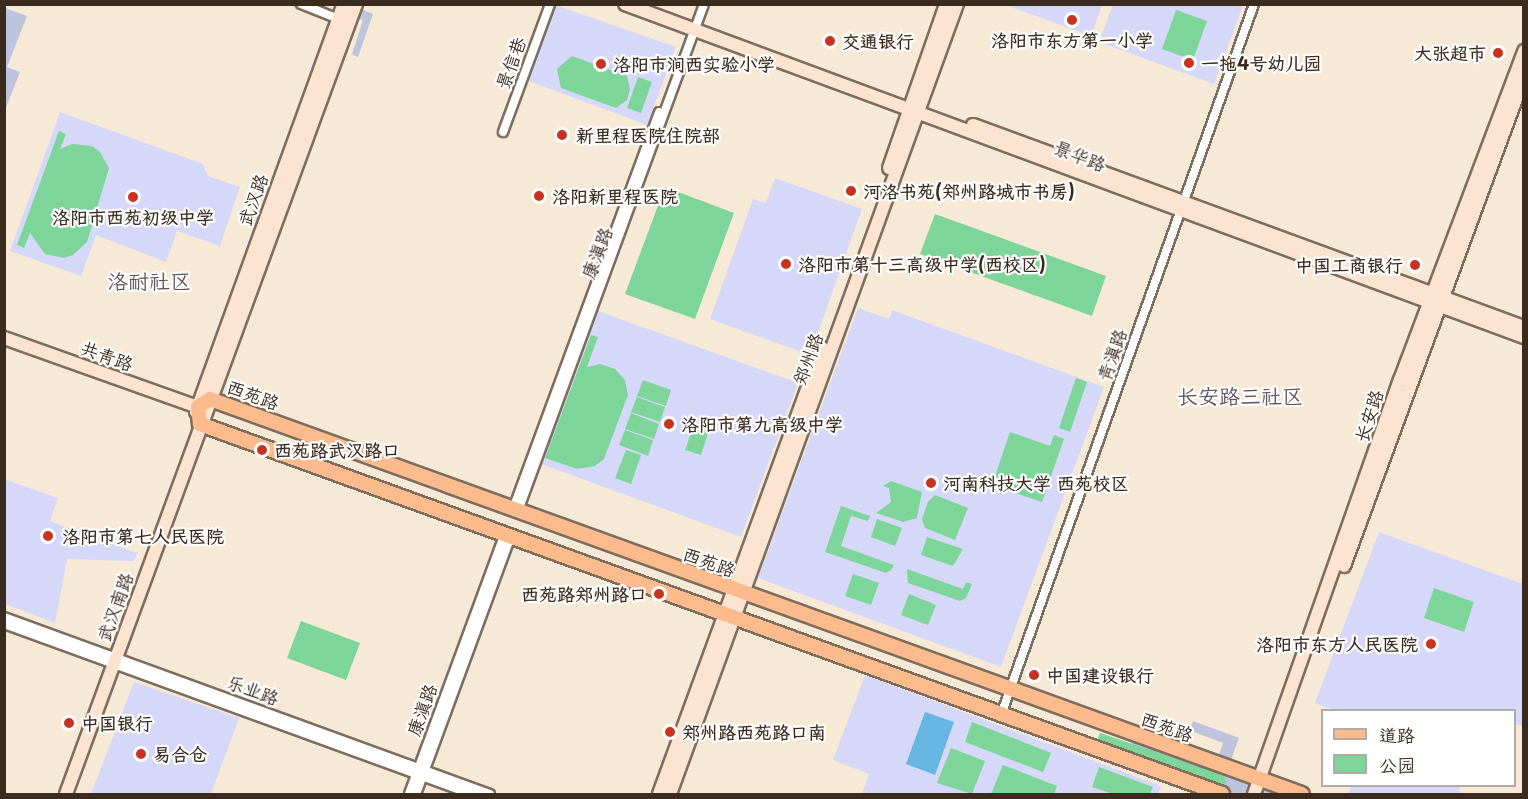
<!DOCTYPE html>
<meta charset="utf-8">
<style>
body{margin:0}
#map{position:relative;width:1528px;height:799px;overflow:hidden;background:#f6e9d5;font-family:"Playpen Sans","LXGW WenKai TC",sans-serif}
div>[style]{position:absolute}
.built>*{inset:0;background:#d6d8f9}
.industrial>*{inset:0;background:#bec3de}
.green>*{inset:0;background:#7dd59a}
.water>*{inset:0;background:#66b6e1}
.roads{filter:drop-shadow(2px 0 #7c6d5e) drop-shadow(-2px 0 #7c6d5e) drop-shadow(0 2px #7c6d5e) drop-shadow(0 -2px #7c6d5e)}
.street>*{height:8px;margin:-4px;padding:0 4px;transform-origin:4px;border-radius:4px;background:#fff}
.secondary>*{height:12px;margin:-6px;padding:0 6px;transform-origin:6px;border-radius:6px;background:#fde4d1}
.primary>*{height:14px;margin:-7px;padding:0 7px;transform-origin:7px;border-radius:7px;background:#fbbb8d}
.dots>*{width:16px;height:16px;translate:-50% -50%;box-sizing:border-box;border:3px solid #fff;border-radius:50%}
span{translate:-50% -50%;white-space:nowrap;text-align:center;line-height:1.15;-webkit-text-stroke:4.5px #fff;paint-order:stroke}
.poi-label{font-size:18px;color:#3b2a1e;font-weight:700}
.left{translate:0 -50%;text-align:left}
.right{translate:-100% -50%;text-align:right}
.street-label{font-size:18px;color:#3b2a1e}
.quarter-label{font-size:21px;color:#64535b}
.frame{position:absolute;inset:0;border:6px solid #3b2a1e;pointer-events:none}
.legend{position:absolute;left:1321px;top:709px;width:195px;height:78px;box-sizing:border-box;background:#fff;border:2px solid #b1aaa5;margin:0;padding:8px 10px;list-style:none;font-size:18px;color:#3b2a1e}
.legend li{display:flex;align-items:center;gap:12px;height:30px}
.legend b{width:30px;border:2px solid #b1aaa5}
</style>
<div id="map">
<div class="built">
<div style="clip-path:polygon(555px 5px,676px 47px,647px 125px,526px 80px)"></div>
<div style="clip-path:polygon(1006px 5px,1102px 5px,1091px 36px)"></div>
<div style="clip-path:polygon(1113px 5px,1243px 5px,1214px 84px,1099px 42px)"></div>
<div style="clip-path:polygon(60px 112px,203px 164px,208px 176px,240px 187px,220px 246px,177px 231px,166px 262px,96px 235px,81px 276px,10px 251px)"></div>
<div style="clip-path:polygon(775px 178px,862px 209px,810px 355px,710px 319px,753px 199px,766px 203px)"></div>
<div style="clip-path:polygon(858px 308px,889px 319px,892px 310px,1104px 387px,1001px 667px,758px 578px)"></div>
<div style="clip-path:polygon(598px 311px,798px 383px,741px 537px,541px 464px)"></div>
<div style="clip-path:polygon(4px 479px,58px 498px,50px 521px,137px 553px,134px 561px,67px 559px,55px 623px,5px 604px)"></div>
<div style="clip-path:polygon(1379px 532px,1523px 584px,1523px 726px,1515px 724px,1514px 710px,1335px 710px,1315px 703px)"></div>
<div style="clip-path:polygon(865px 675px,1161px 786px,1158px 794px,862px 794px,869px 774px,833px 760px)"></div>
<div style="clip-path:polygon(134px 682px,239px 718px,211px 794px,91px 794px)"></div>
<div style="clip-path:polygon(1351px 786px,1460px 786px,1459px 794px,1348px 794px)"></div>
</div>
<div class="industrial">
<div style="clip-path:polygon(349px 5px,365px 5px,363px 10px,373px 14px,358px 57px,352px 54px,363px 20px,359px 19px,354px 33px,340px 28px)"></div>
<div style="clip-path:polygon(5px 8px,27px 16px,7px 67px,20px 72px,5px 110px)"></div>
<div style="clip-path:polygon(1193px 721px,1239px 738px,1229px 765px,1309px 794px,1203px 794px,1206px 787px,1126px 757px,1136px 731px,1217px 760px,1223px 743px,1189px 730px)"></div>
</div>
<div class="green">
<div style="clip-path:polygon(1176px 10px,1207px 21px,1193px 60px,1162px 49px)"></div>
<div style="clip-path:polygon(572px 56px,627px 76px,630px 89px,627px 100px,616px 108px,561px 88px,557px 69px)"></div>
<div style="clip-path:polygon(638px 77px,652px 82px,641px 113px,627px 108px)"></div>
<div style="clip-path:polygon(59px 131px,66px 134px,60px 149px,72px 144px,92px 146px,100px 152px,109px 168px,87px 242px,73px 255px,64px 258px,45px 254px,30px 233px,24px 248px,17px 245px)"></div>
<div style="clip-path:polygon(665px 187px,734px 213px,695px 319px,625px 294px)"></div>
<div style="clip-path:polygon(935px 214px,1106px 276px,1092px 316px,920px 254px)"></div>
<div style="clip-path:polygon(591px 335px,598px 337px,587px 367px,600px 364px,615px 369px,625px 380px,628px 395px,604px 459px,595px 466px,577px 469px,545px 458px)"></div>
<div style="clip-path:polygon(1076px 378px,1087px 382px,1070px 432px,1059px 428px)"></div>
<div style="clip-path:polygon(643px 380px,671px 390px,666px 406px,637px 396px)"></div>
<div style="clip-path:polygon(637px 397px,665px 407px,660px 422px,631px 412px)"></div>
<div style="clip-path:polygon(631px 413px,659px 424px,654px 439px,625px 429px)"></div>
<div style="clip-path:polygon(694px 425px,709px 430px,701px 455px,685px 450px)"></div>
<div style="clip-path:polygon(625px 430px,653px 440px,648px 456px,619px 445px)"></div>
<div style="clip-path:polygon(1010px 432px,1050px 446px,1054px 435px,1064px 439px,1042px 502px,992px 485px)"></div>
<div style="clip-path:polygon(626px 450px,641px 455px,631px 484px,615px 478px)"></div>
<div style="clip-path:polygon(891px 481px,922px 492px,917px 518px,903px 522px,876px 513px,891px 502px,889px 488px,883px 486px)"></div>
<div style="clip-path:polygon(935px 495px,968px 508px,955px 540px,925px 528px,922px 519px,928px 502px)"></div>
<div style="clip-path:polygon(841px 506px,870px 516px,868px 521px,851px 516px,841px 546px,894px 565px,891px 570px,886px 573px,825px 552px)"></div>
<div style="clip-path:polygon(877px 519px,902px 528px,895px 546px,871px 537px)"></div>
<div style="clip-path:polygon(927px 537px,963px 549px,953px 566px,921px 555px)"></div>
<div style="clip-path:polygon(907px 569px,963px 589px,966px 582px,972px 584px,966px 598px,960px 601px,908px 583px)"></div>
<div style="clip-path:polygon(853px 574px,879px 583px,871px 605px,845px 596px)"></div>
<div style="clip-path:polygon(1434px 588px,1474px 602px,1464px 632px,1424px 618px)"></div>
<div style="clip-path:polygon(909px 594px,936px 605px,928px 625px,901px 615px)"></div>
<div style="clip-path:polygon(301px 621px,360px 643px,346px 680px,287px 658px)"></div>
<div style="clip-path:polygon(972px 722px,1051px 753px,1043px 772px,965px 742px)"></div>
<div style="clip-path:polygon(1100px 733px,1224px 775px,1226px 784px,1220px 787px,1102px 744px,1098px 738px)"></div>
<div style="clip-path:polygon(951px 748px,985px 761px,972px 794px,937px 783px)"></div>
<div style="clip-path:polygon(1003px 765px,1057px 786px,1054px 794px,991px 794px)"></div>
<div style="clip-path:polygon(1099px 767px,1153px 787px,1150px 794px,1113px 794px,1092px 787px)"></div>
</div>
<div class="water">
<div style="clip-path:polygon(925px 712px,954px 722px,935px 775px,906px 764px)"></div>
</div>
<div class="roads">
<div class="street">
<div style="left:301px;top:4px;width:46px;rotate:21.6deg"></div>
<div style="left:503px;top:132px;width:136px;rotate:-69.8deg"></div>
<div style="left:513px;top:509px;width:423px;rotate:-69.8deg"></div>
<div style="left:518px;top:511px;width:540px;rotate:-69.85deg"></div>
<div style="left:4px;top:617px;width:517px;rotate:20.01deg"></div>
<div style="left:4px;top:624px;width:497px;rotate:20deg"></div>
<div style="left:1001px;top:715px;width:755px;rotate:-70.41deg"></div>
<div style="left:409px;top:794px;width:275px;rotate:-69.8deg"></div>
<div style="left:416px;top:794px;width:273px;rotate:-69.8deg"></div>
</div>
<div class="secondary">
<div style="left:625px;top:4px;width:959px;rotate:20.33deg"></div>
<div style="left:973px;top:125px;width:587px;rotate:20.13deg"></div>
<div style="left:889px;top:168px;width:174px;rotate:-70.8deg"></div>
<div style="left:4px;top:338px;width:206px;rotate:19.6deg"></div>
<div style="left:196px;top:412px;width:434px;rotate:-70.1deg"></div>
<div style="left:1344px;top:566px;width:521px;rotate:-69.79deg"></div>
<div style="left:66px;top:794px;width:842px;rotate:-69.84deg"></div>
<div style="left:659px;top:794px;width:475px;rotate:-69.9deg"></div>
<div style="left:670px;top:794px;width:841px;rotate:-70.03deg"></div>
<div style="left:1254px;top:794px;width:439px;rotate:-70.6deg"></div>
<div style="left:1400px;top:380px;width:352px;rotate:-69.3deg"></div>
</div>
<div class="primary">
<div style="left:1222px;top:794px;width:1087px;rotate:-160.1deg"></div>
<div style="left:200px;top:424px;width:17px;rotate:-97deg"></div>
<div style="left:198px;top:407px;width:14px;rotate:-34deg"></div>
<div style="left:210px;top:399px;width:1161px;rotate:19.89deg"></div>
</div>
</div>
<div class="dots">
<div style="left:1072px;top:20px;background:#c8321e"></div>
<div style="left:830px;top:41px;background:#c8321e"></div>
<div style="left:1498px;top:53px;background:#c8321e"></div>
<div style="left:1189px;top:63px;background:#c8321e"></div>
<div style="left:601px;top:64px;background:#c8321e"></div>
<div style="left:562px;top:135px;background:#c8321e"></div>
<div style="left:851px;top:191px;background:#c8321e"></div>
<div style="left:539px;top:196px;background:#c8321e"></div>
<div style="left:133px;top:197px;background:#c8321e"></div>
<div style="left:786px;top:264px;background:#c8321e"></div>
<div style="left:1415px;top:265px;background:#c8321e"></div>
<div style="left:669px;top:424px;background:#c8321e"></div>
<div style="left:262px;top:450px;background:#c8321e"></div>
<div style="left:931px;top:483px;background:#c8321e"></div>
<div style="left:48px;top:536px;background:#c8321e"></div>
<div style="left:659px;top:594px;background:#c8321e"></div>
<div style="left:1431px;top:644px;background:#c8321e"></div>
<div style="left:1034px;top:675px;background:#c8321e"></div>
<div style="left:69px;top:723px;background:#c8321e"></div>
<div style="left:670px;top:732px;background:#c8321e"></div>
<div style="left:141px;top:754px;background:#c8321e"></div>
</div>
<div class="poi-label">
<span style="left:1072px;top:40px">洛阳市东方第一小学</span>
<span class="left" style="left:842px;top:41px">交通银行</span>
<span class="right" style="left:1486px;top:53px">大张超市</span>
<span class="left" style="left:1201px;top:63px">一拖4号幼儿园</span>
<span class="left" style="left:613px;top:64px">洛阳市涧西实验小学</span>
<span class="left" style="left:576px;top:135px">新里程医院住院部</span>
<span class="left" style="left:863px;top:191px">河洛书苑(郑州路城市书房)</span>
<span class="left" style="left:552px;top:196px">洛阳新里程医院</span>
<span style="left:133px;top:217px">洛阳市西苑初级中学</span>
<span class="left" style="left:798px;top:264px">洛阳市第十三高级中学(西校区)</span>
<span class="right" style="left:1403px;top:265px">中国工商银行</span>
<span class="left" style="left:681px;top:424px">洛阳市第九高级中学</span>
<span class="left" style="left:274px;top:450px">西苑路武汉路口</span>
<span class="left" style="left:943px;top:483px">河南科技大学 西苑校区</span>
<span class="left" style="left:62px;top:536px">洛阳市第七人民医院</span>
<span class="right" style="left:647px;top:594px">西苑路郑州路口</span>
<span class="right" style="left:1418px;top:644px">洛阳市东方人民医院</span>
<span class="left" style="left:1046px;top:675px">中国建设银行</span>
<span class="left" style="left:81px;top:723px">中国银行</span>
<span class="left" style="left:682px;top:732px">郑州路西苑路口南</span>
<span class="left" style="left:153px;top:754px">易合仓</span>
</div>
<div class="street-label">
<span style="left:511px;top:63px;rotate:-70deg">景信巷</span>
<span style="left:1080px;top:156px;rotate:21deg">景华路</span>
<span style="left:253px;top:200px;rotate:-70deg">武汉路</span>
<span style="left:597px;top:253px;rotate:-69deg">康滇路</span>
<span style="left:1112px;top:355px;rotate:-71deg">青滇路</span>
<span style="left:107px;top:356px;rotate:20deg">共青路</span>
<span style="left:808px;top:359px;rotate:-70deg">郑州路</span>
<span style="left:253px;top:395px;rotate:20deg">西苑路</span>
<span style="left:1369px;top:416px;rotate:-72deg">长安路</span>
<span style="left:709px;top:562px;rotate:20deg">西苑路</span>
<span style="left:115px;top:607px;rotate:-70deg">武汉南路</span>
<span style="left:253px;top:690px;rotate:20deg">乐业路</span>
<span style="left:422px;top:710px;rotate:-70deg">康滇路</span>
<span style="left:1167px;top:727px;rotate:20deg">西苑路</span>
</div>
<div class="quarter-label">
<span style="left:149px;top:280px">洛耐社区</span>
<span style="left:1240px;top:395px">长安路三社区</span>
</div>
<div class="frame"></div>
<ul class="legend">
<li><b style="height:8px;background:#fbbb8d"></b>道路</li>
<li><b style="height:16px;background:#7dd59a"></b>公园</li>
</ul>
</div>
